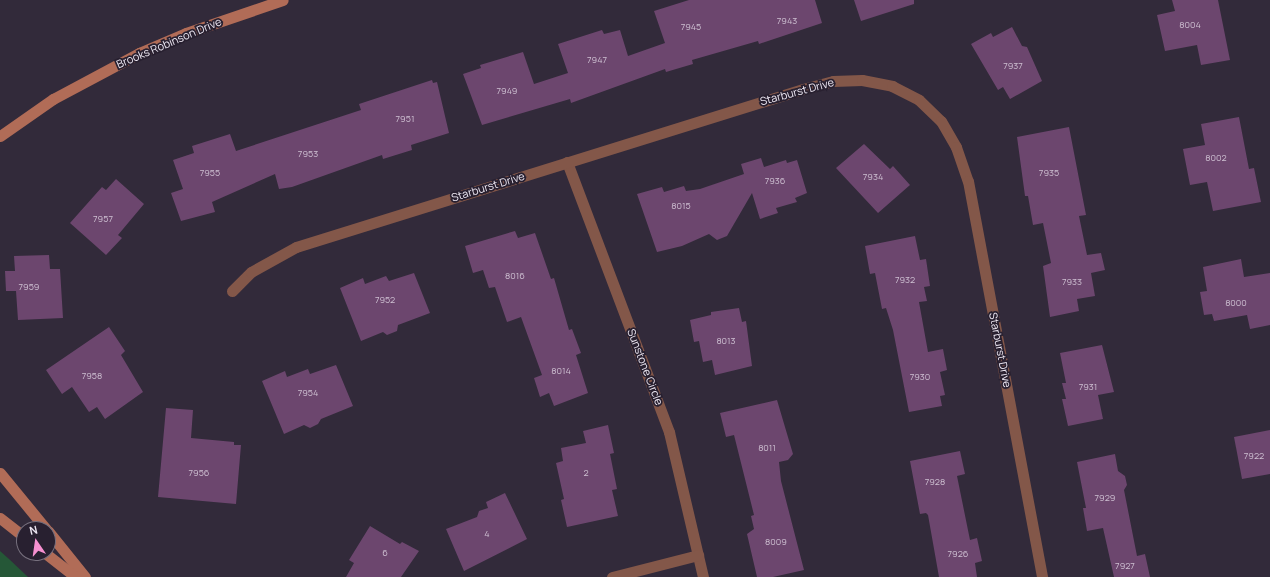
<!DOCTYPE html>
<style>
body{margin:0}
#map{position:relative;width:1270px;height:577px;overflow:hidden;background:#322a3a;font-family:Manrope,sans-serif}
div>[style]{position:absolute}
.green>*{inset:0;background:#255737}
.building>*{inset:0;background:#6c466e}
.minor>*{height:11px;margin:-5.5px;padding:0 5.5px;transform-origin:5.5px;border-radius:5.5px;background:#835749}
.secondary>*{height:11px;margin:-5.5px;padding:0 5.5px;transform-origin:5.5px;border-radius:5.5px;background:#b16c57}
span{translate:-50% -50%;white-space:nowrap;text-align:center;line-height:1.15;-webkit-text-stroke:3.5px #282030;paint-order:stroke}
.number-label{font-size:9px;color:#cdbfd1}
.number-label span{-webkit-text-stroke-width:0}
.street-label{font-size:11px;color:#ede7f2}
.north{position:absolute;left:16px;top:521px;width:40px;height:40px;box-sizing:border-box;background:#282030;border:1px solid #77707e;border-radius:50%;rotate:347deg;font-size:11px;font-weight:700;line-height:16px;text-align:center;color:#ede7f2}
.north::after{content:'';display:block;margin:auto;width:14px;height:18px;background:#f690d0;clip-path:polygon(50% 0,100% 100%,50% 72%,0 100%)}
</style>
<div id="map">
<div class="green">
<div style="clip-path:polygon(0 551px,9px 559px,28px 577px,0 577px)"></div>
</div>
<div class="building">
<div style="clip-path:polygon(689px 0,815px 0,822px 23px,759px 44px,758px 41px,692px 60px,693px 64px,666px 72px,665px 69px,571px 103px,570px 99px,482px 125px,463px 74px,481px 68px,480px 65px,523px 52px,534px 84px,568px 73px,558px 44px,602px 30px,604px 34px,620px 30px,628px 56px,665px 43px,654px 11px)"></div>
<div style="clip-path:polygon(854px 0,914px 0,914px 4px,861px 21px)"></div>
<div style="clip-path:polygon(1172px 0,1218px 0,1230px 60px,1201px 65px,1197px 45px,1165px 51px,1157px 15px,1175px 11px)"></div>
<div style="clip-path:polygon(1012px 27px,1022px 46px,1027px 47px,1042px 81px,1010px 99px,1003px 87px,998px 90px,971px 44px,991px 33px,993px 37px)"></div>
<div style="clip-path:polygon(432px 80px,433px 83px,437px 82px,449px 133px,411px 145px,412px 150px,383px 159px,382px 155px,292px 187px,279px 189px,275px 174px,212px 202px,215px 212px,181px 221px,171px 193px,183px 189px,173px 160px,194px 153px,192px 146px,230px 134px,236px 151px,361px 110px,359px 104px)"></div>
<div style="clip-path:polygon(1239px 117px,1249px 169px,1254px 168px,1261px 202px,1213px 211px,1207px 182px,1190px 185px,1183px 149px,1205px 145px,1201px 124px)"></div>
<div style="clip-path:polygon(1069px 127px,1086px 215px,1079px 216px,1087px 255px,1101px 253px,1105px 270px,1091px 273px,1095px 296px,1077px 299px,1079px 311px,1050px 317px,1043px 266px,1051px 263px,1043px 223px,1033px 225px,1028px 196px,1025px 196px,1017px 137px)"></div>
<div style="clip-path:polygon(864px 144px,890px 169px,893px 166px,910px 185px,878px 213px,836px 168px)"></div>
<div style="clip-path:polygon(761px 158px,764px 167px,786px 160px,787px 163px,797px 160px,807px 193px,795px 198px,797px 202px,776px 208px,778px 213px,760px 219px,752px 193px,727px 236px,717px 240px,709px 234px,682px 246px,657px 252px,637px 194px,662px 187px,664px 192px,684px 186px,686px 191px,700px 189px,744px 174px,741px 164px)"></div>
<div style="clip-path:polygon(116px 179px,144px 204px,118px 235px,122px 238px,106px 255px,70px 223px,102px 187px,106px 190px)"></div>
<div style="clip-path:polygon(515px 231px,518px 238px,535px 233px,551px 279px,554px 278px,569px 330px,572px 329px,581px 353px,576px 355px,588px 393px,554px 406px,549px 393px,540px 397px,534px 378px,542px 375px,521px 317px,507px 322px,495px 287px,489px 288px,483px 270px,473px 273px,465px 246px)"></div>
<div style="clip-path:polygon(915px 236px,920px 260px,926px 259px,930px 286px,924px 287px,927px 301px,919px 302px,928px 352px,943px 349px,947px 370px,940px 372px,945px 395px,940px 396px,942px 406px,909px 412px,893px 330px,886px 308px,882px 309px,875px 273px,870px 274px,865px 246px)"></div>
<div style="clip-path:polygon(49px 255px,50px 269px,60px 269px,63px 318px,18px 320px,16px 291px,6px 291px,5px 271px,15px 271px,14px 256px)"></div>
<div style="clip-path:polygon(1241px 259px,1244px 277px,1270px 273px,1270px 325px,1250px 329px,1247px 315px,1214px 321px,1212px 314px,1204px 315px,1200px 292px,1207px 291px,1203px 267px)"></div>
<div style="clip-path:polygon(414px 273px,430px 313px,398px 325px,397px 331px,387px 335px,383px 332px,361px 341px,340px 288px,363px 278px,365px 284px,386px 276px,389px 281px)"></div>
<div style="clip-path:polygon(739px 308px,742px 322px,746px 321px,752px 366px,715px 375px,712px 360px,703px 362px,699px 341px,694px 342px,690px 320px,711px 315px,711px 312px)"></div>
<div style="clip-path:polygon(109px 327px,125px 351px,121px 355px,143px 392px,105px 419px,97px 407px,89px 412px,72px 387px,62px 394px,46px 370px)"></div>
<div style="clip-path:polygon(1102px 345px,1114px 392px,1098px 395px,1103px 419px,1068px 426px,1062px 399px,1066px 399px,1062px 383px,1066px 383px,1060px 353px)"></div>
<div style="clip-path:polygon(336px 365px,353px 406px,321px 419px,318px 424px,310px 428px,304px 425px,284px 434px,262px 381px,285px 371px,287px 377px,308px 369px,310px 374px)"></div>
<div style="clip-path:polygon(777px 400px,793px 454px,788px 460px,779px 462px,781px 481px,804px 570px,773px 577px,757px 577px,747px 534px,754px 529px,751px 516px,754px 515px,734px 435px,726px 437px,720px 413px)"></div>
<div style="clip-path:polygon(166px 408px,193px 410px,191px 438px,234px 442px,234px 445px,241px 445px,236px 504px,158px 497px)"></div>
<div style="clip-path:polygon(608px 425px,614px 453px,610px 454px,617px 489px,612px 490px,618px 516px,567px 527px,561px 500px,564px 499px,556px 463px,563px 461px,561px 448px,586px 443px,583px 431px)"></div>
<div style="clip-path:polygon(1270px 430px,1270px 474px,1242px 479px,1234px 437px)"></div>
<div style="clip-path:polygon(960px 451px,965px 474px,957px 476px,970px 540px,977px 538px,982px 561px,975px 563px,977px 577px,939px 577px,928px 515px,926px 513px,920px 514px,910px 461px)"></div>
<div style="clip-path:polygon(1115px 454px,1118px 471px,1125px 476px,1127px 485px,1124px 490px,1137px 556px,1145px 554px,1150px 577px,1114px 577px,1103px 528px,1087px 531px,1083px 508px,1086px 508px,1077px 462px)"></div>
<div style="clip-path:polygon(505px 493px,527px 539px,464px 571px,446px 529px,477px 517px,479px 511px,488px 508px,486px 502px)"></div>
<div style="clip-path:polygon(370px 526px,400px 544px,402px 542px,419px 551px,401px 577px,346px 577px,354px 563px,349px 560px)"></div>
</div>
<div class="minor">
<div style="left:567px;top:162px;width:289px;rotate:69.3deg"></div>
<div style="left:669px;top:432px;width:149px;rotate:76.8deg"></div>
<div style="left:232px;top:291px;width:27px;rotate:-45deg"></div>
<div style="left:251px;top:272px;width:51px;rotate:-29.1deg"></div>
<div style="left:296px;top:247px;width:531px;rotate:-17.31deg"></div>
<div style="left:803px;top:89px;width:31px;rotate:-15deg"></div>
<div style="left:833px;top:81px;width:29px;rotate:-2deg"></div>
<div style="left:862px;top:80px;width:31px;rotate:11deg"></div>
<div style="left:892px;top:86px;width:30px;rotate:27deg"></div>
<div style="left:919px;top:100px;width:30px;rotate:44deg"></div>
<div style="left:941px;top:121px;width:30px;rotate:60deg"></div>
<div style="left:956px;top:147px;width:36px;rotate:71deg"></div>
<div style="left:968px;top:181px;width:403px;rotate:79.4deg"></div>
<div style="left:612px;top:577px;width:89px;rotate:-14.3deg"></div>
</div>
<div class="secondary">
<div style="left:0;top:136px;width:65px;rotate:-34.9deg"></div>
<div style="left:53px;top:99px;width:98px;rotate:-28.1deg"></div>
<div style="left:139px;top:53px;width:51px;rotate:-23.1deg"></div>
<div style="left:186px;top:33px;width:102px;rotate:-18.8deg"></div>
<div style="left:0;top:473px;width:72px;rotate:50.6deg"></div>
<div style="left:0;top:518px;width:31px;rotate:38deg"></div>
<div style="left:48px;top:531px;width:59px;rotate:51.2deg"></div>
<div style="left:45px;top:553px;width:39px;rotate:38deg"></div>
</div>
<div class="number-label">
<span style="left:787px;top:21px">7943</span>
<span style="left:1190px;top:25px">8004</span>
<span style="left:691px;top:27px">7945</span>
<span style="left:597px;top:60px">7947</span>
<span style="left:1013px;top:66px">7937</span>
<span style="left:507px;top:91px">7949</span>
<span style="left:405px;top:119px">7951</span>
<span style="left:308px;top:154px">7953</span>
<span style="left:1216px;top:158px">8002</span>
<span style="left:210px;top:173px">7955</span>
<span style="left:1049px;top:173px">7935</span>
<span style="left:873px;top:177px">7934</span>
<span style="left:775px;top:181px">7936</span>
<span style="left:681px;top:206px">8015</span>
<span style="left:103px;top:219px">7957</span>
<span style="left:515px;top:276px">8016</span>
<span style="left:905px;top:280px">7932</span>
<span style="left:1072px;top:282px">7933</span>
<span style="left:29px;top:287px">7959</span>
<span style="left:385px;top:300px">7952</span>
<span style="left:1236px;top:303px">8000</span>
<span style="left:726px;top:341px">8013</span>
<span style="left:561px;top:371px">8014</span>
<span style="left:92px;top:376px">7958</span>
<span style="left:920px;top:377px">7930</span>
<span style="left:1088px;top:387px">7931</span>
<span style="left:308px;top:393px">7954</span>
<span style="left:767px;top:448px">8011</span>
<span style="left:1254px;top:456px">7922</span>
<span style="left:199px;top:473px">7956</span>
<span style="left:586px;top:473px">2</span>
<span style="left:935px;top:482px">7928</span>
<span style="left:1105px;top:498px">7929</span>
<span style="left:487px;top:534px">4</span>
<span style="left:776px;top:542px">8009</span>
<span style="left:385px;top:553px">6</span>
<span style="left:958px;top:554px">7926</span>
<span style="left:1125px;top:566px">7927</span>
</div>
<div class="street-label">
<span style="left:169px;top:43px;rotate:-23deg">Brooks Robinson Drive</span>
<span style="left:797px;top:92px;rotate:-15deg">Starburst Drive</span>
<span style="left:488px;top:187px;rotate:-17deg">Starburst Drive</span>
<span style="left:1000px;top:350px;rotate:79deg">Starburst Drive</span>
<span style="left:645px;top:367px;rotate:69deg">Sunstone Circle</span>
</div>
<div class="north">N</div>
</div>
